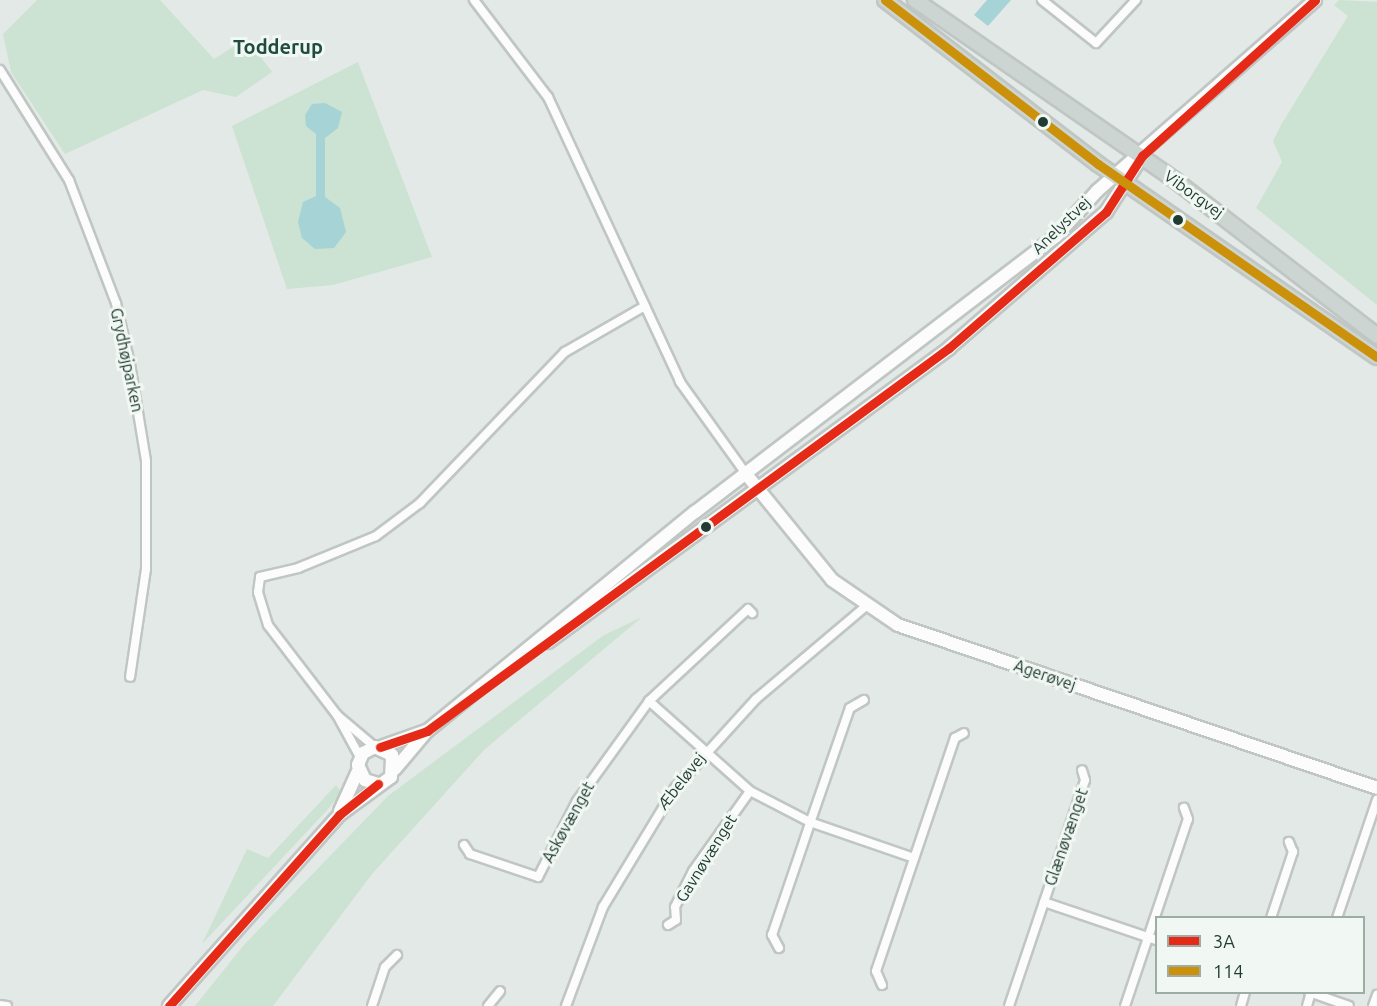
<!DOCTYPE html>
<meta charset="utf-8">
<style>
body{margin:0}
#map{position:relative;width:1377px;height:1006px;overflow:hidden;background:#e3e9e6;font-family:Ubuntu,sans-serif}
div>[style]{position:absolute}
.green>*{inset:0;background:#cce2d2}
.water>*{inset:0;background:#a5d3d6}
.roads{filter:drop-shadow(2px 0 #c0c6c3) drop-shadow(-2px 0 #c0c6c3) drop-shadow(0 2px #c0c6c3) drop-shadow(0 -2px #c0c6c3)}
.street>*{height:8px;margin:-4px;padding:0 4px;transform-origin:4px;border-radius:4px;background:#fbfcfb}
.secondary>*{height:12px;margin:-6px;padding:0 6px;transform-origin:6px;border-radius:6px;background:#fbfcfb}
.primary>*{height:14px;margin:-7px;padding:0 7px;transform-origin:7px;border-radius:7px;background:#cdd5d2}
.bus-1>*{height:9px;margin:-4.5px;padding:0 4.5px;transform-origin:4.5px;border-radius:4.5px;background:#e52b18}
.bus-2>*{height:9px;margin:-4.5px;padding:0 4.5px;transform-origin:4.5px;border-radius:4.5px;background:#cc910a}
.dots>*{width:16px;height:16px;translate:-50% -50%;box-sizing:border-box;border:3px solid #f1f8f4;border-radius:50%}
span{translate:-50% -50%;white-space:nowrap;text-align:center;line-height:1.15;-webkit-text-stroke:6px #f1f8f4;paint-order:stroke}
.street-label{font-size:16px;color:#223b32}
.quarter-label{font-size:20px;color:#1f4c3e;font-weight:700}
.legend{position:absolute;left:1155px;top:916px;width:210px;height:78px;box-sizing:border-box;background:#f1f8f4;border:2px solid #9eaca6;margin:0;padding:8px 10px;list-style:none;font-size:18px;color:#223b32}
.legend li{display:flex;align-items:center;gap:12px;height:30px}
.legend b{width:30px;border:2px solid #9eaca6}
</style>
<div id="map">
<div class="green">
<div style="clip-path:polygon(37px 0,160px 0,214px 59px,247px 38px,272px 72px,236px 97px,203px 90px,65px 154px,11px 72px,3px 34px)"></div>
<div style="clip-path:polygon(1339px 0,1377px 2px,1377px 305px,1256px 208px,1282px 162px,1273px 141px,1281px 125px,1348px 16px,1334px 5px)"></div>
<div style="clip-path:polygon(358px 62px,432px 257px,333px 285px,287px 289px,232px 126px)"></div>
<div style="clip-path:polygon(642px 617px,484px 750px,372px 874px,273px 1006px,195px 1006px,243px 946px,388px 796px,604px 635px)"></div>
<div style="clip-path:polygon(336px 785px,341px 792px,329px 808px,202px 944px,247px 849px,268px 858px)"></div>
</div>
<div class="water">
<div style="clip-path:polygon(987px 0,1011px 0,988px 26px,974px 15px)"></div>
<div style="clip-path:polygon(325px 103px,342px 112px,338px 128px,325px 138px,325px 197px,340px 208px,346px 232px,334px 248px,315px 249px,302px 238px,298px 222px,303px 202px,316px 196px,316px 134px,306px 126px,305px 115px,312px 104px)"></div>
</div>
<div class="roads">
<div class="street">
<div style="left:474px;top:0;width:122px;rotate:52.7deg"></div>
<div style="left:548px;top:97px;width:314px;rotate:65.1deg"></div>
<div style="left:680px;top:382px;width:113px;rotate:54.3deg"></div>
<div style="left:1042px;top:0;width:69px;rotate:38.5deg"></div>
<div style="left:1096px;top:43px;width:59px;rotate:-47.1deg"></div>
<div style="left:0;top:70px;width:130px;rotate:57.9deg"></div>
<div style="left:69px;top:180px;width:132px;rotate:69.1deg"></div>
<div style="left:116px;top:303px;width:63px;rotate:77.1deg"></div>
<div style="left:130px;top:364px;width:98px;rotate:80.6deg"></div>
<div style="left:146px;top:461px;width:108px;rotate:90deg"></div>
<div style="left:146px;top:569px;width:109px;rotate:98.4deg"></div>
<div style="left:649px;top:701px;width:135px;rotate:41.7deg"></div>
<div style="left:750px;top:791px;width:68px;rotate:27.3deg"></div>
<div style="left:810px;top:822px;width:110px;rotate:19.1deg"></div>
<div style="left:337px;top:715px;width:50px;rotate:40.1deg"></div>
<div style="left:360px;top:757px;width:48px;rotate:-118.7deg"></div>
<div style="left:337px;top:715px;width:113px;rotate:-127.5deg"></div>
<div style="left:268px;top:625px;width:34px;rotate:-107deg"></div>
<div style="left:258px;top:592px;width:15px;rotate:-82deg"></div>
<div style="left:260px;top:577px;width:39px;rotate:-13deg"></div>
<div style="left:298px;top:568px;width:84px;rotate:-22.3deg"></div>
<div style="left:376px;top:536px;width:55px;rotate:-36.9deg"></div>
<div style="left:420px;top:503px;width:209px;rotate:-46.2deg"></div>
<div style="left:565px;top:352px;width:92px;rotate:-29.9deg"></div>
<div style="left:464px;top:845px;width:11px;rotate:56deg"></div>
<div style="left:470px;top:854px;width:72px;rotate:18.7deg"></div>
<div style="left:538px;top:877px;width:85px;rotate:-62.8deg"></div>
<div style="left:577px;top:801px;width:123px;rotate:-54.2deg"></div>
<div style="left:649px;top:701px;width:135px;rotate:-42.9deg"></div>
<div style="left:748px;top:609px;width:6px;rotate:45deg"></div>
<div style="left:1044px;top:902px;width:118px;rotate:18.7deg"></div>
<div style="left:1271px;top:918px;width:70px;rotate:-71.6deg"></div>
<div style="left:1293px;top:852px;width:11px;rotate:-112deg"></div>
<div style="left:1337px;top:918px;width:125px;rotate:-71.3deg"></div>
<div style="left:668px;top:925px;width:9px;rotate:-32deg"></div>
<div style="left:676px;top:920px;width:13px;rotate:-94deg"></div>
<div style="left:675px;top:907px;width:40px;rotate:-63.4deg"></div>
<div style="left:693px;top:871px;width:98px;rotate:-54.5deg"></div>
<div style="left:779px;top:948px;width:15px;rotate:-118deg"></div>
<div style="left:772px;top:935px;width:112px;rotate:-71.2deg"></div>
<div style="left:808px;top:829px;width:128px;rotate:-70.9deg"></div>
<div style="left:850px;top:708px;width:16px;rotate:-30deg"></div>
<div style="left:882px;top:985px;width:15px;rotate:-113deg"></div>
<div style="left:876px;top:971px;width:246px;rotate:-71.3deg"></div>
<div style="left:955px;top:738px;width:10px;rotate:-29deg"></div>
<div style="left:1309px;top:992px;width:42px;rotate:19.3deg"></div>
<div style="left:0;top:1005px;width:7px;rotate:8deg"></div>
<div style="left:372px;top:1006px;width:41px;rotate:-71.6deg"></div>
<div style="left:385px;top:967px;width:17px;rotate:-45deg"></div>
<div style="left:488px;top:1006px;width:19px;rotate:-51deg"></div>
<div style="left:566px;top:1006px;width:106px;rotate:-69.5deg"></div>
<div style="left:603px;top:907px;width:139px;rotate:-58.8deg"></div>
<div style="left:675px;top:788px;width:120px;rotate:-47.7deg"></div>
<div style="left:756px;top:699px;width:143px;rotate:-40.2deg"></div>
<div style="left:1009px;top:1006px;width:238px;rotate:-71.4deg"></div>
<div style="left:1085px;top:780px;width:10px;rotate:-107deg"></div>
<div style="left:1125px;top:1006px;width:197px;rotate:-71.4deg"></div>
<div style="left:1188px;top:819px;width:12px;rotate:-110deg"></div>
<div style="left:1241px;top:1006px;width:15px;rotate:-74deg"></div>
<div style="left:1307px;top:1006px;width:15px;rotate:-74deg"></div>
<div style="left:1373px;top:1006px;width:12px;rotate:-70deg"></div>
</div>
<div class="secondary">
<div style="left:746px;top:474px;width:136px;rotate:50.9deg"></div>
<div style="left:832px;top:580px;width:80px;rotate:34.3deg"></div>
<div style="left:898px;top:625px;width:506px;rotate:18.79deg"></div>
<div style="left:548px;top:642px;width:497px;rotate:-36.2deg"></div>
<div style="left:949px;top:348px;width:208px;rotate:-40.9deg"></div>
<div style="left:1106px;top:212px;width:61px;rotate:-57.1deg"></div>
<div style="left:381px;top:747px;width:48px;rotate:-19.6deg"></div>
<div style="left:395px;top:769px;width:50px;rotate:-49.9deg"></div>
<div style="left:427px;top:731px;width:346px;rotate:-39.3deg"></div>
<div style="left:695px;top:512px;width:456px;rotate:-37.4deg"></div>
<div style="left:1057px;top:235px;width:59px;rotate:-47.7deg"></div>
<div style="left:1097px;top:191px;width:290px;rotate:-41.2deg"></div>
<div style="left:340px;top:811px;width:46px;rotate:-65.7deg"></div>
<div style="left:169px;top:1006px;width:256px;rotate:-48.3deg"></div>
<div style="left:339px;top:815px;width:64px;rotate:-36.2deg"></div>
<div style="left:391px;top:777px;width:22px;rotate:-87deg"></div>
<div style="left:392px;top:755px;width:19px;rotate:-155deg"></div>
<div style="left:375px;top:747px;width:13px;rotate:153deg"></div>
<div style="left:363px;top:753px;width:13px;rotate:113deg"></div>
<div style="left:358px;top:765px;width:17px;rotate:65deg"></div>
<div style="left:365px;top:780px;width:14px;rotate:17deg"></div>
</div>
<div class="primary">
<div style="left:885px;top:0;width:269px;rotate:37.6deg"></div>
<div style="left:1098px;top:164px;width:339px;rotate:34.7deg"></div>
<div style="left:915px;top:0;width:318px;rotate:34.7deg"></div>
<div style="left:1176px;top:181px;width:254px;rotate:37.6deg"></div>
</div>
</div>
<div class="bus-1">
<div style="left:380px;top:747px;width:50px;rotate:-18.8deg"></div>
<div style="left:427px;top:731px;width:647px;rotate:-36.27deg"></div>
<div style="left:949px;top:348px;width:208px;rotate:-40.9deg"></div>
<div style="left:1106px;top:212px;width:67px;rotate:-57.3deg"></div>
<div style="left:1142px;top:156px;width:233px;rotate:-42deg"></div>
<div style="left:169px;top:1006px;width:256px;rotate:-48.3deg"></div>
<div style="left:339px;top:815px;width:50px;rotate:-38.5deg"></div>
</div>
<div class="bus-2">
<div style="left:885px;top:0;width:269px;rotate:37.6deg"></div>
<div style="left:1098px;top:164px;width:339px;rotate:34.7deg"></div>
</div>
<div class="dots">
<div style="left:1043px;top:122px;background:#223b32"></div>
<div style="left:1178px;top:220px;background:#223b32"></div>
<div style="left:706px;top:527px;background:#223b32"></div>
</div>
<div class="street-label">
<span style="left:1194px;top:194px;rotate:36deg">Viborgvej</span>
<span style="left:1061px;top:225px;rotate:-44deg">Anelystvej</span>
<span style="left:127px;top:360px;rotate:78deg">Grydhøjparken</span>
<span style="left:1045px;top:675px;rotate:19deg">Agerøvej</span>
<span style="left:681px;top:781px;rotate:-52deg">Æbeløvej</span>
<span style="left:568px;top:822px;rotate:-61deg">Askøvænget</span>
<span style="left:1066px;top:837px;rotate:-71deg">Glænøvænget</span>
<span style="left:706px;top:858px;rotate:-58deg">Gavnøvænget</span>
</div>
<div class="quarter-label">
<span style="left:278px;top:46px">Todderup</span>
</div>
<ul class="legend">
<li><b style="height:8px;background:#e52b18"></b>3A</li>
<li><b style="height:8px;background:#cc910a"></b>114</li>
</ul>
</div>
